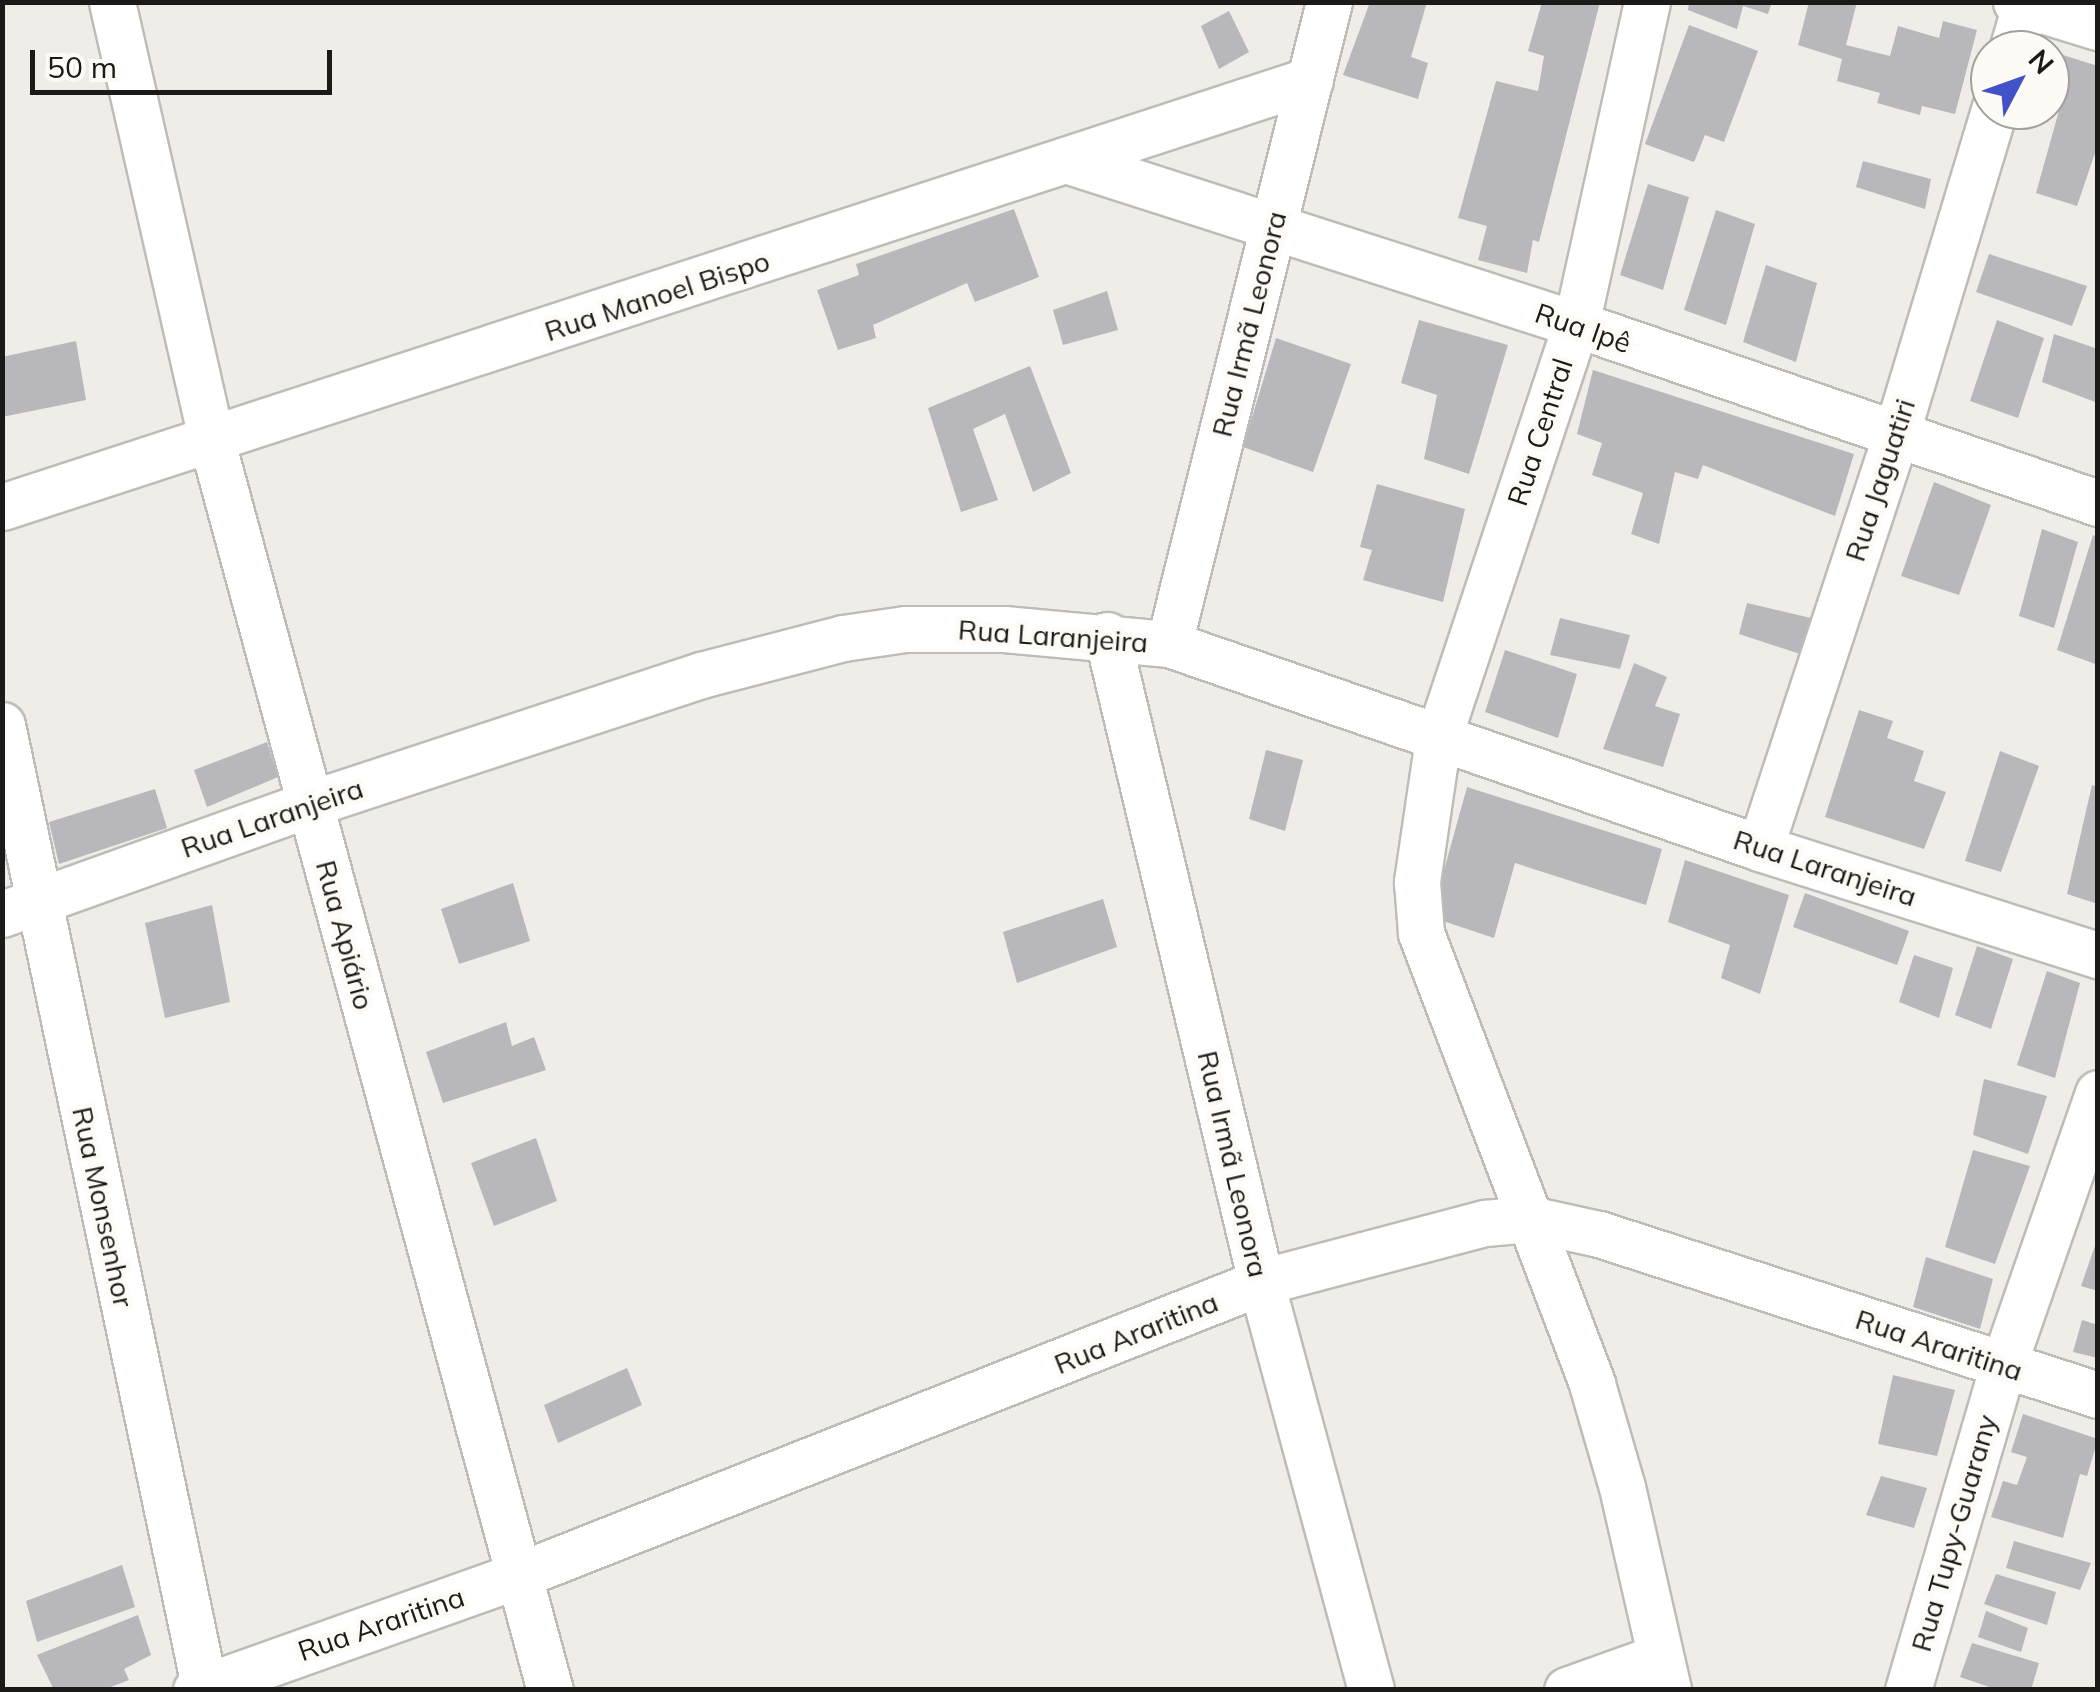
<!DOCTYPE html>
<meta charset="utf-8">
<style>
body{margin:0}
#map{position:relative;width:2100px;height:1692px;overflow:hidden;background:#f0ede9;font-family:Mulish,sans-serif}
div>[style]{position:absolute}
.building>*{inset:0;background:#b8b7bc}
.roads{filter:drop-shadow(2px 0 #bfbcb8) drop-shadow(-2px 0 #bfbcb8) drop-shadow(0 2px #bfbcb8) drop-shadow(0 -2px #bfbcb8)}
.street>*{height:45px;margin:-22.5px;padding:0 22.5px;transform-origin:22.5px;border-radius:22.5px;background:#fff}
span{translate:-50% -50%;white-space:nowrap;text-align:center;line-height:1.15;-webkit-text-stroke:9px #fefaf6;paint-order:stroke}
.street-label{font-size:28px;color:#1b1a19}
.frame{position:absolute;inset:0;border:5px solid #1b1a19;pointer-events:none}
.north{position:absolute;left:1970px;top:30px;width:100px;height:100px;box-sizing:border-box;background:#fefaf6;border:2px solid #a3a09e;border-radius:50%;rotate:49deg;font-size:28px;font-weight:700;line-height:40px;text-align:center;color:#1b1a19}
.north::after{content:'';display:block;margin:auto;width:35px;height:45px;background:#4253c7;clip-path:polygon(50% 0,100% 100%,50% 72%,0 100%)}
.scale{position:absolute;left:30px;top:50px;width:302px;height:45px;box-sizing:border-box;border:5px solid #1b1a19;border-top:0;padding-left:12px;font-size:30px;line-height:35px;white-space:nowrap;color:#1b1a19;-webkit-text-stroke:8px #fefaf6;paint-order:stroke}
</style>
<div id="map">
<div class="building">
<div style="clip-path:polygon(1370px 2px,1427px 2px,1411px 57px,1428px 63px,1418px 99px,1343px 75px)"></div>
<div style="clip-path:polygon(1542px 2px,1600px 2px,1539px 242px,1533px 240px,1527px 273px,1478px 260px,1487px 226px,1458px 218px,1496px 81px,1538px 91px,1544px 56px,1528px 51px)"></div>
<div style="clip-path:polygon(1689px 2px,1772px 2px,1768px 14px,1743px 6px,1737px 29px,1688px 10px)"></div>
<div style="clip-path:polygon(1809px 2px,1857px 2px,1846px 45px,1890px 56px,1898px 26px,1939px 38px,1943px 21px,1977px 30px,1955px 114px,1922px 106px,1920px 115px,1877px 103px,1880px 93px,1837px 81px,1842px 59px,1798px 45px)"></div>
<div style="clip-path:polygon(1229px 11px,1249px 52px,1219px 69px,1201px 26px)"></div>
<div style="clip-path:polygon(1689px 25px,1758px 51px,1724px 142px,1705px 135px,1694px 162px,1645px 144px)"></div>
<div style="clip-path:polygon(2050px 51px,2098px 66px,2098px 144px,2077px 206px,2036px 193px,2060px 107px,2050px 104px)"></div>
<div style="clip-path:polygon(1863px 161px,1931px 179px,1925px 209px,1856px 187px)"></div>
<div style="clip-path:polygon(1648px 184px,1689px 197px,1663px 290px,1620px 275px)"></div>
<div style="clip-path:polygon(1014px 209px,1039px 277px,975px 302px,967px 283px,873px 325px,876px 338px,838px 350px,817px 290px,859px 275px,856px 264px)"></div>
<div style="clip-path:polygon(1716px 210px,1755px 224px,1726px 325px,1684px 310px)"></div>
<div style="clip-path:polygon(1989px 254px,2087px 286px,2072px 326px,1976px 292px)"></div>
<div style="clip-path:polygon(1766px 265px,1817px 283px,1796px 362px,1743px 342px)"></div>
<div style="clip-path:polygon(1107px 291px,1118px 330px,1063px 345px,1053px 310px)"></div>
<div style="clip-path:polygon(1419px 320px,1508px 345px,1469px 474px,1424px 459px,1437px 395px,1401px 383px)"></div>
<div style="clip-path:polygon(1997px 320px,2044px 338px,2018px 418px,1970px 401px)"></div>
<div style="clip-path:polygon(2054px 334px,2098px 349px,2098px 403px,2042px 382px)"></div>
<div style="clip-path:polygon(1276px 338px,1351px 364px,1313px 472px,1243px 447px)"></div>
<div style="clip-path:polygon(76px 341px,86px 400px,2px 417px,2px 357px)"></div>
<div style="clip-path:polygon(1030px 366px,1071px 473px,1033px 492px,1005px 414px,973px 429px,998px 500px,961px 512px,928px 408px)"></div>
<div style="clip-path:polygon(1593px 370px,1854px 454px,1835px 516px,1703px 465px,1698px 479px,1675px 472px,1659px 544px,1631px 534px,1643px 493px,1592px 475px,1602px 443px,1577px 434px)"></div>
<div style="clip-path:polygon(1934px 482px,1991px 505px,1959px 595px,1901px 576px)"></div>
<div style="clip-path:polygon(1377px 484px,1465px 509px,1443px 602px,1363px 580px,1372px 550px,1360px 547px)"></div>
<div style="clip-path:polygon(2042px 529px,2078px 542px,2054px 628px,2019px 616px)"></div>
<div style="clip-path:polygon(2093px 535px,2098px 537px,2098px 665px,2057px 650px)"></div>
<div style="clip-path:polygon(1747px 603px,1811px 618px,1800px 654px,1739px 634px)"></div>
<div style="clip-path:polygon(1560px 618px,1630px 635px,1620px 669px,1550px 655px)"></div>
<div style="clip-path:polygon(1505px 650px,1577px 674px,1558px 738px,1485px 712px)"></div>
<div style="clip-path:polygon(1634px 663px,1667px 677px,1655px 706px,1680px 714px,1663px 767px,1603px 749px)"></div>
<div style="clip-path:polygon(1859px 710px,1893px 721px,1887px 738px,1924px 751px,1914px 781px,1946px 792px,1924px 849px,1825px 817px)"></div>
<div style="clip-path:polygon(267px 742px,278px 777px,207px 807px,194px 770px)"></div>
<div style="clip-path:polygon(1266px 750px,1303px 760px,1285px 831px,1249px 819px)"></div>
<div style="clip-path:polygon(2000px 751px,2039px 766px,2001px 872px,1965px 861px)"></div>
<div style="clip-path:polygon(2092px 785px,2098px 787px,2098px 904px,2067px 894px)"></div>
<div style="clip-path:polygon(1467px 787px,1662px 849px,1646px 905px,1515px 863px,1494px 938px,1431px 917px)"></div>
<div style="clip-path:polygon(155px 789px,167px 828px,59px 864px,49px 822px)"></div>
<div style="clip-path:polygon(1685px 860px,1789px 895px,1760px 994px,1721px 978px,1730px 945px,1668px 922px)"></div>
<div style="clip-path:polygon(513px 883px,530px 941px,459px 964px,441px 909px)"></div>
<div style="clip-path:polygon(1805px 893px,1909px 931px,1897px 965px,1793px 927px)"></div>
<div style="clip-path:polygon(1103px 899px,1117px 947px,1017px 983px,1003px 932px)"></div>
<div style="clip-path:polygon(212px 905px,230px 1002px,165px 1018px,145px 923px)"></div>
<div style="clip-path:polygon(1977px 946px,2013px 959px,1991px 1029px,1955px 1015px)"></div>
<div style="clip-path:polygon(1914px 955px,1953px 968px,1939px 1018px,1899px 1002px)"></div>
<div style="clip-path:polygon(2047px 971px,2080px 983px,2055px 1078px,2017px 1065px)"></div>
<div style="clip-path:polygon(506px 1022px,512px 1046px,534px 1037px,546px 1070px,443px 1103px,426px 1052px)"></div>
<div style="clip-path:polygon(1984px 1079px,2047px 1096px,2028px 1154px,1973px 1135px)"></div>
<div style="clip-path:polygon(536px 1138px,557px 1201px,494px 1226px,471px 1163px)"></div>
<div style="clip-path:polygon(1973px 1150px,2030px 1166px,1995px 1264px,1945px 1247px)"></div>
<div style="clip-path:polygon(2097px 1240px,2098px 1240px,2098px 1291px,2081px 1286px)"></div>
<div style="clip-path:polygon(1926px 1257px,1993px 1279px,1980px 1329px,1913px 1307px)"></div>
<div style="clip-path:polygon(2082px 1320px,2098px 1325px,2098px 1358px,2073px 1352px)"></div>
<div style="clip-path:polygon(627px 1368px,642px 1405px,558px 1443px,544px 1405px)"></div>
<div style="clip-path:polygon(1893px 1375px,1955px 1390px,1937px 1456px,1878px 1444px)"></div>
<div style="clip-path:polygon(2023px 1414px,2098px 1439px,2087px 1476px,2080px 1474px,2063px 1538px,1991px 1517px,2003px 1481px,2017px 1485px,2027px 1457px,2011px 1452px)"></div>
<div style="clip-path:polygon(1881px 1476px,1927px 1488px,1914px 1528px,1866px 1515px)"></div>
<div style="clip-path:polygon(2014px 1541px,2091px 1563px,2080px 1590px,2006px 1568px)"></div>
<div style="clip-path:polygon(122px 1565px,135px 1607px,37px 1642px,26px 1601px)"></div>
<div style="clip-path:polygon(1996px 1574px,2056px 1592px,2047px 1625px,1984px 1604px)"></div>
<div style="clip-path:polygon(1986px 1611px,2028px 1628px,2021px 1652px,1978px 1637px)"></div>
<div style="clip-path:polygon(138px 1615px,151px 1655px,124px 1669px,129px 1680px,103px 1690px,54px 1690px,37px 1655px)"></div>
<div style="clip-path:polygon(1972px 1643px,2039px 1663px,2031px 1690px,1998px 1690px,1960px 1677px)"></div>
</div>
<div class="roads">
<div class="street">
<div style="left:112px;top:2px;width:451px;rotate:77.2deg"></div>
<div style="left:212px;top:442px;width:1293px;rotate:74.85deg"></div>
<div style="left:1647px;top:2px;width:330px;rotate:102.4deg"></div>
<div style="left:1576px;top:324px;width:437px;rotate:108.4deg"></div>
<div style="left:1438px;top:739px;width:145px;rotate:98.4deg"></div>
<div style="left:1417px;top:882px;width:51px;rotate:85.5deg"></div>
<div style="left:1421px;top:933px;width:482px;rotate:69.2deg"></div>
<div style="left:1592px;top:1384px;width:107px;rotate:73.8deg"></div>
<div style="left:1622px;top:1487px;width:208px;rotate:77.2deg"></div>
<div style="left:2016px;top:2px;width:86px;rotate:17deg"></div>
<div style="left:2012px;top:50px;width:50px;rotate:-73.7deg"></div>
<div style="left:1066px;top:160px;width:536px;rotate:17.83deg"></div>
<div style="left:1576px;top:324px;width:552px;rotate:18.93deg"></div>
<div style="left:2px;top:507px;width:1376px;rotate:-18.08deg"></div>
<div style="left:1107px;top:635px;width:665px;rotate:76.61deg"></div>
<div style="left:1261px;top:1282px;width:423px;rotate:74.9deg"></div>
<div style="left:1169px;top:644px;width:662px;rotate:-76.01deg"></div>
<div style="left:2px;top:725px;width:986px;rotate:78.12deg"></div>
<div style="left:1760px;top:848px;width:432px;rotate:-71.8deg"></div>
<div style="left:1895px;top:438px;width:343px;rotate:-73.2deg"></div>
<div style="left:2px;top:914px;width:326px;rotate:-19.7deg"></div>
<div style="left:309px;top:804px;width:413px;rotate:-18.2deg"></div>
<div style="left:701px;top:675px;width:147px;rotate:-14.6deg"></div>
<div style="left:843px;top:638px;width:63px;rotate:-8.3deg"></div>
<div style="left:905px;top:629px;width:99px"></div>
<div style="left:1004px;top:629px;width:166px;rotate:5.2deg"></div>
<div style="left:1169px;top:644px;width:625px;rotate:19.04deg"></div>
<div style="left:1760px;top:848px;width:355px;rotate:17.6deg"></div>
<div style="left:196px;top:1690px;width:341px;rotate:-19.6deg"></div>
<div style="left:517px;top:1576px;width:800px;rotate:-21.56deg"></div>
<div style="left:1261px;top:1282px;width:232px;rotate:-14.8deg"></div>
<div style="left:1485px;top:1223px;width:45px;rotate:-5.1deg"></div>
<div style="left:1530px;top:1219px;width:71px;rotate:12.3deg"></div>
<div style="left:1599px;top:1234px;width:524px;rotate:17.88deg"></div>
<div style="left:1567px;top:1690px;width:98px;rotate:-19.7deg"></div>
<div style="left:1908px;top:1690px;width:338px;rotate:-73.7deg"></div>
<div style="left:2003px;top:1366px;width:289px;rotate:-70.8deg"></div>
</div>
</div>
<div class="street-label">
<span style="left:657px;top:296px;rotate:-18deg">Rua Manoel Bispo</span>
<span style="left:1249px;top:324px;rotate:-76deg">Rua Irmã Leonora</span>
<span style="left:1583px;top:328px;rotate:19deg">Rua Ipê</span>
<span style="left:1540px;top:432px;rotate:-72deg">Rua Central</span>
<span style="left:1880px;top:480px;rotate:-72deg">Rua Jaguatiri</span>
<span style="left:1053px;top:636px;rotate:4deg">Rua Laranjeira</span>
<span style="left:272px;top:818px;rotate:-19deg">Rua Laranjeira</span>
<span style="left:1825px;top:868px;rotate:18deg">Rua Laranjeira</span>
<span style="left:345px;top:935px;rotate:75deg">Rua Apiário</span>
<span style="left:1233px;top:1164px;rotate:77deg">Rua Irmã Leonora</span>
<span style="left:103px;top:1207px;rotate:78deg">Rua Monsenhor</span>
<span style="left:1136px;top:1333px;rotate:-22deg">Rua Araritina</span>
<span style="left:1939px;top:1345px;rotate:18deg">Rua Araritina</span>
<span style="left:1954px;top:1533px;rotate:-74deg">Rua Tupy-Guarany</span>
<span style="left:381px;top:1624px;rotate:-19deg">Rua Araritina</span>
</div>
<div class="frame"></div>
<div class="north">N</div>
<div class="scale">50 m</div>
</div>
